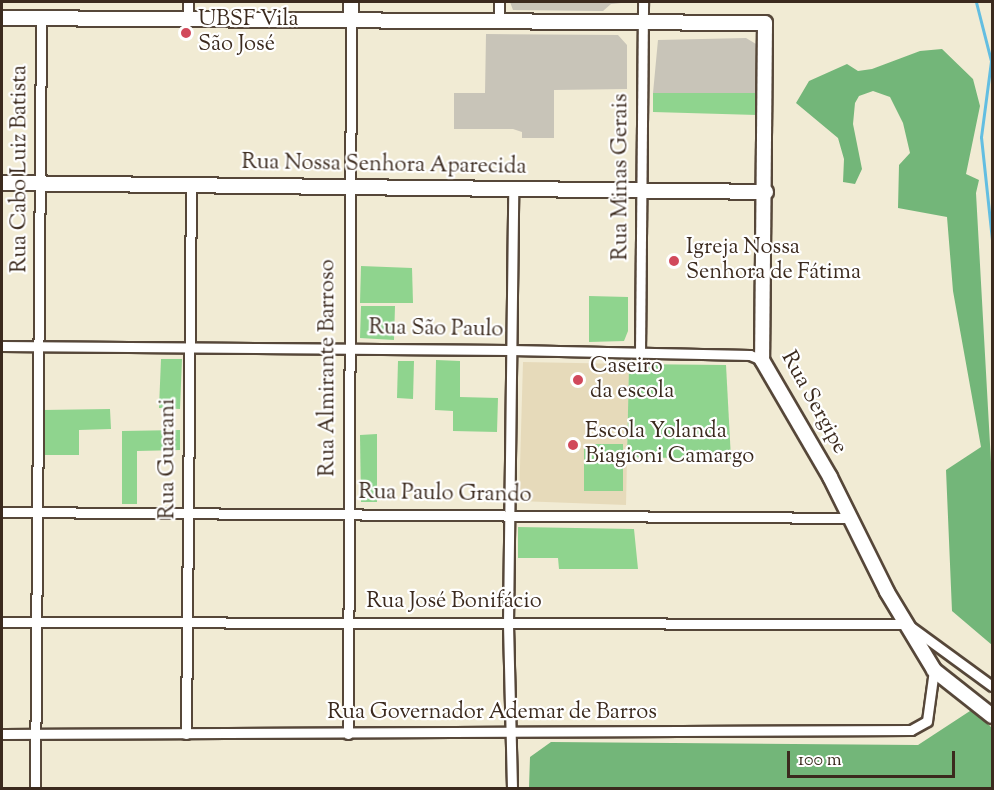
<!DOCTYPE html>
<meta charset="utf-8">
<style>
body{margin:0}
#map{position:relative;width:994px;height:790px;overflow:hidden;background:#f1ebd4;font-family:"Sorts Mill Goudy",serif}
div>[style]{position:absolute}
.built>*{inset:0;background:#e6daba}
.industrial>*{inset:0;background:#c8c4b8}
.green>*{inset:0;background:#8fd48e}
.forest>*{inset:0;background:#73b679}
.stream>*{height:3px;margin:-1.5px;padding:0 1.5px;transform-origin:1.5px;border-radius:1.5px;background:#63bee1}
.roads{filter:drop-shadow(2px 0 #564739) drop-shadow(-2px 0 #564739) drop-shadow(0 2px #564739) drop-shadow(0 -2px #564739)}
.street>*{height:9px;margin:-4.5px;padding:0 4.5px;transform-origin:4.5px;border-radius:4.5px;background:#fff}
.secondary>*{height:14px;margin:-7px;padding:0 7px;transform-origin:7px;border-radius:7px;background:#fff}
.dots>*{width:16px;height:16px;translate:-50% -50%;box-sizing:border-box;border:3px solid #fff;border-radius:50%}
span{translate:-50% -50%;white-space:nowrap;text-align:center;line-height:1.15;-webkit-text-stroke:4.5px #fff;paint-order:stroke}
.poi-label{font-size:22px;color:#3b2a1e}
.left{translate:0 -50%;text-align:left}
.street-label{font-size:22px;color:#3b2a1e}
.frame{position:absolute;inset:0;border:3px solid #3b2a1e;pointer-events:none}
.scale{position:absolute;left:787px;top:751px;width:168px;height:27px;box-sizing:border-box;border:3px solid #3b2a1e;border-top:0;padding-left:8px;font-size:18px;line-height:21px;white-space:nowrap;color:#3b2a1e;-webkit-text-stroke:4px #fff;paint-order:stroke}
</style>
<div id="map">
<div class="built">
<div style="clip-path:polygon(523px 362px,629px 364px,626px 505px,519px 501px)"></div>
</div>
<div class="industrial">
<div style="clip-path:polygon(510px 2px,631px 2px,611px 4px,603px 11px,513px 10px)"></div>
<div style="clip-path:polygon(486px 34px,618px 35px,627px 45px,627px 89px,554px 90px,554px 138px,522px 138px,522px 132px,513px 129px,454px 129px,454px 93px,485px 93px)"></div>
<div style="clip-path:polygon(746px 38px,756px 44px,757px 93px,653px 93px,658px 40px)"></div>
</div>
<div class="green">
<div style="clip-path:polygon(653px 93px,757px 93px,757px 115px,653px 112px)"></div>
<div style="clip-path:polygon(361px 266px,412px 268px,413px 303px,360px 303px)"></div>
<div style="clip-path:polygon(589px 296px,628px 297px,628px 331px,624px 341px,589px 342px)"></div>
<div style="clip-path:polygon(361px 306px,395px 306px,394px 340px,360px 338px)"></div>
<div style="clip-path:polygon(161px 359px,182px 359px,180px 409px,159px 408px)"></div>
<div style="clip-path:polygon(436px 360px,460px 361px,460px 397px,498px 398px,497px 432px,453px 431px,453px 411px,435px 410px)"></div>
<div style="clip-path:polygon(398px 361px,414px 361px,413px 399px,397px 398px)"></div>
<div style="clip-path:polygon(629px 364px,726px 365px,731px 459px,627px 457px)"></div>
<div style="clip-path:polygon(110px 409px,111px 429px,79px 430px,79px 455px,44px 455px,43px 410px)"></div>
<div style="clip-path:polygon(180px 430px,180px 450px,137px 451px,137px 504px,122px 504px,122px 431px)"></div>
<div style="clip-path:polygon(377px 434px,377px 502px,361px 502px,360px 435px)"></div>
<div style="clip-path:polygon(584px 444px,623px 444px,623px 491px,584px 491px)"></div>
<div style="clip-path:polygon(518px 527px,634px 529px,638px 569px,559px 569px,558px 558px,518px 558px)"></div>
</div>
<div class="forest">
<div style="clip-path:polygon(942px 49px,973px 79px,980px 106px,966px 174px,979px 180px,976px 193px,992px 480px,992px 645px,952px 611px,946px 470px,981px 447px,953px 291px,947px 217px,898px 208px,899px 165px,910px 153px,903px 123px,890px 97px,873px 91px,859px 96px,855px 103px,853px 124px,862px 169px,855px 184px,843px 182px,844px 159px,838px 138px,796px 103px,809px 81px,847px 64px,858px 71px,872px 69px,920px 51px)"></div>
<div style="clip-path:polygon(973px 709px,992px 728px,992px 788px,529px 788px,530px 757px,551px 742px,918px 745px)"></div>
</div>
<div class="stream">
<div style="left:976px;top:2px;width:61px;rotate:75.7deg"></div>
<div style="left:991px;top:61px;width:77px;rotate:97.5deg"></div>
<div style="left:981px;top:137px;width:104px;rotate:83.9deg"></div>
</div>
<div class="roads">
<div class="street">
<div style="left:188px;top:20px;width:18px;rotate:-90deg"></div>
<div style="left:499px;top:22px;width:20px;rotate:-90deg"></div>
<div style="left:2px;top:346px;width:509px;rotate:0.45deg"></div>
<div style="left:511px;top:350px;width:239px;rotate:1.2deg"></div>
<div style="left:750px;top:355px;width:13px;rotate:23deg"></div>
<div style="left:640px;top:353px;width:351px;rotate:-89.5deg"></div>
<div style="left:2px;top:512px;width:850px;rotate:0.4deg"></div>
<div style="left:2px;top:622px;width:905px;rotate:0.13deg"></div>
<div style="left:907px;top:624px;width:105px;rotate:36.1deg"></div>
<div style="left:2px;top:734px;width:909px;rotate:-0.25deg"></div>
<div style="left:911px;top:730px;width:18px;rotate:-29deg"></div>
<div style="left:927px;top:721px;width:51px;rotate:-82.2deg"></div>
<div style="left:186px;top:734px;width:549px;rotate:-89.48deg"></div>
<div style="left:348px;top:734px;width:713px;rotate:-89.76deg"></div>
<div style="left:35px;top:788px;width:770px;rotate:-89.55deg"></div>
<div style="left:512px;top:788px;width:165px;rotate:-91.4deg"></div>
<div style="left:508px;top:623px;width:435px;rotate:-89.3deg"></div>
</div>
<div class="secondary">
<div style="left:2px;top:18px;width:763px;rotate:0.38deg"></div>
<div style="left:765px;top:23px;width:337px;rotate:90.5deg"></div>
<div style="left:762px;top:360px;width:135px;rotate:59.8deg"></div>
<div style="left:830px;top:477px;width:128px;rotate:63.6deg"></div>
<div style="left:887px;top:592px;width:91px;rotate:58.9deg"></div>
<div style="left:934px;top:670px;width:74px;rotate:38.4deg"></div>
<div style="left:351px;top:21px;width:19px;rotate:-90deg"></div>
<div style="left:2px;top:183px;width:764px;rotate:0.67deg"></div>
</div>
</div>
<div class="dots">
<div style="left:186px;top:33px;background:#d1495b"></div>
<div style="left:674px;top:261px;background:#d1495b"></div>
<div style="left:578px;top:380px;background:#d1495b"></div>
<div style="left:573px;top:445px;background:#d1495b"></div>
</div>
<div class="poi-label">
<span class="left" style="left:198px;top:33px">UBSF Vila<br>São José</span>
<span class="left" style="left:686px;top:261px">Igreja Nossa<br>Senhora de Fátima</span>
<span class="left" style="left:590px;top:380px">Caseiro<br>da escola</span>
<span class="left" style="left:585px;top:445px">Escola Yolanda<br>Biagioni Camargo</span>
</div>
<div class="street-label">
<span style="left:384px;top:166px;rotate:1deg">Rua Nossa Senhora Aparecida</span>
<span style="left:21px;top:169px;rotate:-90deg">Rua Cabo Luiz Batista</span>
<span style="left:622px;top:177px;rotate:-90deg">Rua Minas Gerais</span>
<span style="left:436px;top:330px;rotate:1deg">Rua São Paulo</span>
<span style="left:329px;top:368px;rotate:-90deg">Rua Almirante Barroso</span>
<span style="left:813px;top:403px;rotate:61deg">Rua Sergipe</span>
<span style="left:169px;top:459px;rotate:-90deg">Rua Guarani</span>
<span style="left:445px;top:495px;rotate:1deg">Rua Paulo Grando</span>
<span style="left:454px;top:603px">Rua José Bonifácio</span>
<span style="left:492px;top:714px">Rua Governador Ademar de Barros</span>
</div>
<div class="frame"></div>
<div class="scale">100 m</div>
</div>
